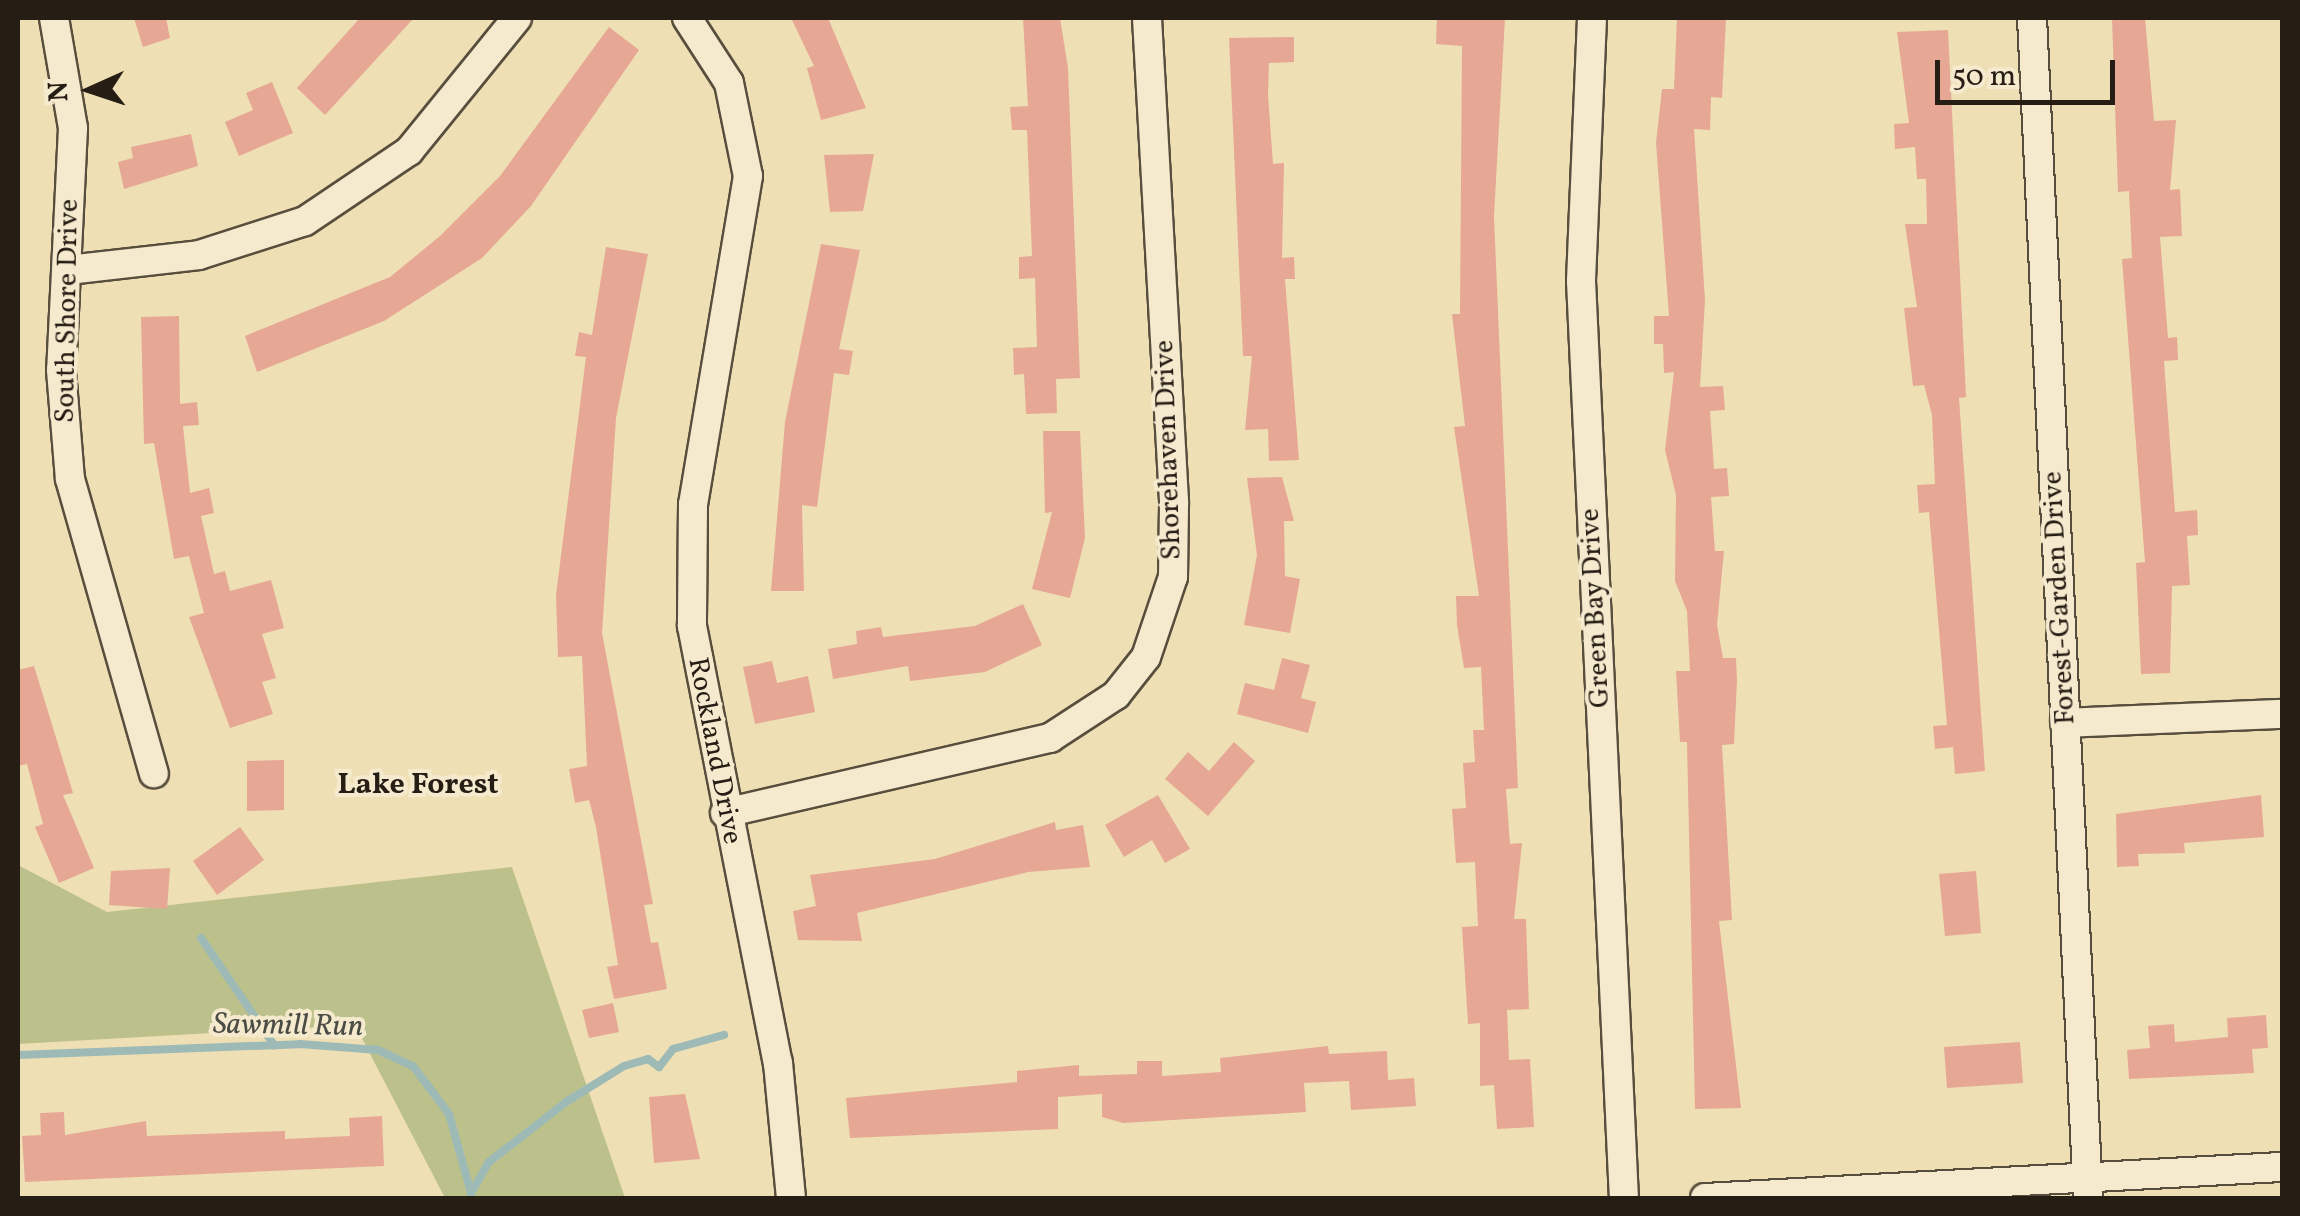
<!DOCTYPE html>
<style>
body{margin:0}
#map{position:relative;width:2300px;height:1216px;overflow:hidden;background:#efdfb4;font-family:Vollkorn,serif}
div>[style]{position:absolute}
.green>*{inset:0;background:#bcc18b}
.stream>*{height:8px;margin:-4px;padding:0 4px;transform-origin:4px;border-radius:4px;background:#9dbab6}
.building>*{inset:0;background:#e6a894}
.roads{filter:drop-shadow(2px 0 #584e3d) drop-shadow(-2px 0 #584e3d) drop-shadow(0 2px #584e3d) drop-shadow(0 -2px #584e3d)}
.minor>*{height:28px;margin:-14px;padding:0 14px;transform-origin:14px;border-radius:14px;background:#f5eace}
span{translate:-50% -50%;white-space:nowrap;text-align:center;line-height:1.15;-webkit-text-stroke:8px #f5eace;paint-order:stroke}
.street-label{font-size:28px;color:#261d15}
.neighbourhood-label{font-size:30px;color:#261d15;font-weight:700}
.water-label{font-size:30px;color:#4a4c45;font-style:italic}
.frame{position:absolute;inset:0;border:20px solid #261d15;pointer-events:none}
.north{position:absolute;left:40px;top:40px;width:100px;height:100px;-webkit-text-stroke:8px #f5eace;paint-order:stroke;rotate:267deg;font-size:28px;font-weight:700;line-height:40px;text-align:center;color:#261d15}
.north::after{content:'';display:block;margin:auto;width:35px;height:45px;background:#261d15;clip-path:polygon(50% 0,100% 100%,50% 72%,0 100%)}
.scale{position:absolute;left:1935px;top:60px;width:180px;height:45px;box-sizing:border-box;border:5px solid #261d15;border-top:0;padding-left:12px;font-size:30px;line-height:35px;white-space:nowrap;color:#261d15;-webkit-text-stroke:8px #f5eace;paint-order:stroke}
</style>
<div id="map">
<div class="green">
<div style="clip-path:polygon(18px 865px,107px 912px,512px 867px,625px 1198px,445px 1198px,355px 1025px,18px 1044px)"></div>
</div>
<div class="stream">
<div style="left:201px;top:938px;width:130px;rotate:55.7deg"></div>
<div style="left:18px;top:1055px;width:282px;rotate:-2.2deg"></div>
<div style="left:300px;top:1044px;width:78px;rotate:4.4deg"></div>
<div style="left:378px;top:1050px;width:38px;rotate:25deg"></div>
<div style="left:413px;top:1066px;width:60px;rotate:53.1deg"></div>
<div style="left:449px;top:1114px;width:82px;rotate:74.4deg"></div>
<div style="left:471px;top:1193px;width:36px;rotate:-60deg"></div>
<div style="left:489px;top:1162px;width:98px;rotate:-37.9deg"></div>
<div style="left:566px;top:1102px;width:68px;rotate:-31.8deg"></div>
<div style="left:624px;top:1066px;width:25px;rotate:-16deg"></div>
<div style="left:648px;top:1059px;width:14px;rotate:36deg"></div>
<div style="left:659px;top:1067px;width:23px;rotate:-52deg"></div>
<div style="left:673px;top:1049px;width:53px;rotate:-15.4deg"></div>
</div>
<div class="building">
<div style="clip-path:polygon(134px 18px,166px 18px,170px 38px,143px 47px)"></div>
<div style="clip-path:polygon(360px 18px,414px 18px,325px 115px,297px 88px)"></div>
<div style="clip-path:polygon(791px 18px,828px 18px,866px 108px,821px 120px,807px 68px,814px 66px)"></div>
<div style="clip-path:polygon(1023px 18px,1060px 18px,1068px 68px,1080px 378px,1056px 379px,1057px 413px,1026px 414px,1024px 374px,1014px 375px,1013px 348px,1037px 347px,1035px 278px,1019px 279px,1019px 257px,1032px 256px,1027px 130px,1012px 130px,1010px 107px,1028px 106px)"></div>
<div style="clip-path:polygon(1437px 18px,1505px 18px,1494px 216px,1518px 788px,1506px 789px,1510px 844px,1522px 843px,1514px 919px,1526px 919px,1529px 1009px,1507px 1010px,1509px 1060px,1530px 1059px,1534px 1127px,1497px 1129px,1494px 1085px,1480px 1086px,1480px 1023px,1468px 1024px,1462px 927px,1478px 926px,1475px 862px,1456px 863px,1452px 809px,1466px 808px,1463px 763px,1475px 762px,1473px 730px,1484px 730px,1481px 667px,1464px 668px,1457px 625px,1456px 596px,1479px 596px,1454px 427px,1465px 426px,1452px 314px,1460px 314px,1462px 46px,1436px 44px)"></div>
<div style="clip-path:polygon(1677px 18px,1726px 18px,1722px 98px,1711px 97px,1710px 130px,1694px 129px,1705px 300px,1700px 387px,1723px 386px,1725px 410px,1710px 411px,1714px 469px,1727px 468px,1729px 496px,1711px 497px,1715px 551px,1724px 551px,1717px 625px,1723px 658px,1736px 658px,1737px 680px,1734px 744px,1722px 745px,1732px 920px,1719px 921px,1741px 1108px,1695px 1109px,1687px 742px,1680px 742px,1676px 671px,1690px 671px,1687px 611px,1675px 581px,1676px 495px,1665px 450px,1674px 372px,1664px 373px,1663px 344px,1654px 344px,1654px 316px,1669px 316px,1656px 143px,1662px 89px,1674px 89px)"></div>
<div style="clip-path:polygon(2112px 18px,2145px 18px,2154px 121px,2176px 120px,2170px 190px,2180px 189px,2182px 236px,2160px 237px,2168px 338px,2177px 337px,2178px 360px,2164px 361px,2175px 512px,2197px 510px,2198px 535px,2187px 536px,2190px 585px,2172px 586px,2170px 673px,2141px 674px,2136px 563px,2145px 562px,2122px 259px,2132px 258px,2129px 191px,2118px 192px)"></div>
<div style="clip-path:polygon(609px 27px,639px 50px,531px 206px,482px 258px,384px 321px,257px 372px,245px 336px,390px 277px,440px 236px,500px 176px)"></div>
<div style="clip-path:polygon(1948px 30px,1966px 397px,1959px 398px,1985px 771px,1955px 774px,1953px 747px,1935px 749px,1933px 726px,1947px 725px,1929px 512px,1919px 513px,1917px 485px,1935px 484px,1932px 415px,1924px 385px,1913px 386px,1904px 308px,1917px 307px,1905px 224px,1927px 224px,1926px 179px,1917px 179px,1915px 147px,1895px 149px,1894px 124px,1909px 123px,1897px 32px)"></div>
<div style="clip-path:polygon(1294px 37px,1294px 62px,1269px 63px,1268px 95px,1273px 164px,1284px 163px,1282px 258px,1294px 257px,1295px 279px,1285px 279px,1299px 460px,1269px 461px,1268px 429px,1245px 430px,1252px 356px,1243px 356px,1229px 38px)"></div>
<div style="clip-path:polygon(272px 82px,293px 133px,239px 156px,225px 122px,253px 110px,246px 93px)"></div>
<div style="clip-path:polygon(191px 134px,198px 166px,124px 189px,118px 162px,133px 158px,131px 147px)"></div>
<div style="clip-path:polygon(874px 154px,863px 211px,830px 212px,824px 155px)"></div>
<div style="clip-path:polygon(821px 244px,860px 250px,839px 349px,853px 351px,849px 375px,834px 373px,817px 507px,802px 505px,804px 591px,771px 591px,785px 422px)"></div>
<div style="clip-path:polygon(606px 247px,648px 254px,616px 418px,602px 633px,653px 904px,644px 905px,651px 943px,658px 942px,667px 989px,614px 999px,607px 967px,618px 965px,596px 827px,589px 800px,575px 803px,569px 769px,587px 766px,582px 656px,558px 657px,556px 595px,586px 357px,575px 356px,579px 332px,592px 335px)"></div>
<div style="clip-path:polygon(179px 316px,180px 404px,197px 402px,199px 425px,183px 426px,190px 493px,209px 488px,214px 513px,201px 516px,214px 574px,225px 571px,230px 591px,271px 580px,284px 628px,262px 634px,276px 678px,262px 682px,273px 714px,230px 728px,189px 617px,204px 613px,189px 556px,174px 559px,154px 443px,144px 444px,141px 317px)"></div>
<div style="clip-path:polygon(1043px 431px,1080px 431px,1085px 538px,1070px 598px,1032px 589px,1052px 512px,1045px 513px)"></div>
<div style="clip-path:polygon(1282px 477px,1294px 521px,1284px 521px,1285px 576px,1300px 579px,1290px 633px,1244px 625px,1257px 555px,1247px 478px)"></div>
<div style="clip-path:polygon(1023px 604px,1042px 645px,985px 672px,910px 681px,908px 666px,833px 679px,828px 649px,857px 644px,856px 631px,881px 627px,883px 637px,975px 626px)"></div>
<div style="clip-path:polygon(1282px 658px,1310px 665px,1301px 698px,1316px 702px,1308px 733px,1237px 714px,1245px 683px,1274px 690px)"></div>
<div style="clip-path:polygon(772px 661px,777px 683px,808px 676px,815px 712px,755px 724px,743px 667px)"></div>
<div style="clip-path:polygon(34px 666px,73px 793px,63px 795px,94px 868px,59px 883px,35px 827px,43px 824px,27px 764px,18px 766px,18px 670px)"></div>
<div style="clip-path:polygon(1234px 742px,1255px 761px,1208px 816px,1165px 779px,1188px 752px,1209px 771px)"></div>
<div style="clip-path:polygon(284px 760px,284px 810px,247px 811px,247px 761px)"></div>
<div style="clip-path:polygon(1158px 795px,1190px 849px,1165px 863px,1152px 840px,1124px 857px,1105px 825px)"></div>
<div style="clip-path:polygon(2261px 795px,2264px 837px,2184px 843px,2185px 853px,2138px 854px,2139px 866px,2117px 867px,2116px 814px)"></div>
<div style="clip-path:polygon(1055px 822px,1056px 830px,1083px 825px,1090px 867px,1028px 872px,857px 913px,862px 941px,798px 940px,793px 911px,816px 906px,810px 875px,935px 859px)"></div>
<div style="clip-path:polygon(240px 827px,264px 860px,217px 895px,193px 861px)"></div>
<div style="clip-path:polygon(170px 868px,167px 909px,109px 905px,111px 871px)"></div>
<div style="clip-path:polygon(1976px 871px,1981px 933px,1945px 936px,1939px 874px)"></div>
<div style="clip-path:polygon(613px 1003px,619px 1032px,589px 1038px,582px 1010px)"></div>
<div style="clip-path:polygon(2266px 1015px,2268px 1048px,2252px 1049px,2254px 1073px,2129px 1079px,2127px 1050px,2150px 1048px,2148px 1026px,2174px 1024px,2175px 1042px,2228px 1037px,2227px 1018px)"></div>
<div style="clip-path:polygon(2020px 1042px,2023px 1083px,1947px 1088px,1944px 1047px)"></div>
<div style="clip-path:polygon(1328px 1046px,1329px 1054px,1387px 1051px,1388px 1080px,1414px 1078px,1416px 1106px,1351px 1110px,1349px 1081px,1304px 1083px,1306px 1112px,1123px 1123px,1102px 1117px,1102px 1094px,1058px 1097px,1058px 1129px,850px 1138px,846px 1098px,1017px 1082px,1017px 1071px,1079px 1065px,1079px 1076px,1137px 1074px,1137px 1061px,1162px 1061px,1162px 1076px,1221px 1072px,1220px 1058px)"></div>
<div style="clip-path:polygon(685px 1094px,700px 1159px,654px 1163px,649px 1097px)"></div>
<div style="clip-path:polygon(64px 1112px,65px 1135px,146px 1121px,147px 1136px,285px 1131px,285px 1139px,350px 1136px,349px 1118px,382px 1116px,384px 1166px,25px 1182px,22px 1136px,41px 1135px,40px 1113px)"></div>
</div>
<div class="roads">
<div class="minor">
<div style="left:54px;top:18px;width:112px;rotate:80.2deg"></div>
<div style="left:73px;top:128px;width:242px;rotate:92.8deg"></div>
<div style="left:61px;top:370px;width:109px;rotate:85.3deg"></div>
<div style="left:70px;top:479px;width:306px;rotate:74.1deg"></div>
<div style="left:687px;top:18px;width:77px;rotate:57.1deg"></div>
<div style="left:729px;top:83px;width:95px;rotate:78.5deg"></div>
<div style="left:748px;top:176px;width:333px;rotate:99.5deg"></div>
<div style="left:693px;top:504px;width:122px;rotate:90.5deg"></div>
<div style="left:692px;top:626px;width:445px;rotate:78.9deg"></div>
<div style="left:778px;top:1063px;width:136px;rotate:84.5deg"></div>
<div style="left:1592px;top:18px;width:263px;rotate:92.4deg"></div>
<div style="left:1581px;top:281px;width:918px;rotate:87.32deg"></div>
<div style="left:2032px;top:18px;width:1181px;rotate:87.28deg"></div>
<div style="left:68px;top:270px;width:132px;rotate:-6.5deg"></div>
<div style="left:199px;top:255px;width:111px;rotate:-17.8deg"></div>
<div style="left:305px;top:221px;width:125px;rotate:-33.9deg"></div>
<div style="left:409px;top:151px;width:171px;rotate:-50.9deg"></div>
<div style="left:2065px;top:723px;width:217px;rotate:-2.4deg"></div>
<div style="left:725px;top:813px;width:334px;rotate:-13deg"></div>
<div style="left:1050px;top:738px;width:79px;rotate:-33.1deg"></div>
<div style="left:1116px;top:695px;width:48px;rotate:-51.7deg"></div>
<div style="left:1146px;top:657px;width:84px;rotate:-71.4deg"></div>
<div style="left:1173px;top:577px;width:76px;rotate:-89.2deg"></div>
<div style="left:1174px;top:501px;width:484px;rotate:-93.2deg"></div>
<div style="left:1705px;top:1198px;width:578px;rotate:-3.08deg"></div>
</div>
</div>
<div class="street-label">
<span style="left:68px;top:311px;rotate:-89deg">South Shore Drive</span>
<span style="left:1169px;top:450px;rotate:-92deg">Shorehaven Drive</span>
<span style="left:2060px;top:598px;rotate:-93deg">Forest-Garden Drive</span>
<span style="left:1596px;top:608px;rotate:-93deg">Green Bay Drive</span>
<span style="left:714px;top:751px;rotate:79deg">Rockland Drive</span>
</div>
<div class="neighbourhood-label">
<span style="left:418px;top:785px">Lake Forest</span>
</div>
<div class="water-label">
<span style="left:288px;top:1026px;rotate:1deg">Sawmill Run</span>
</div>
<div class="frame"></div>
<div class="north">N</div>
<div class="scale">50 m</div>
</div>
